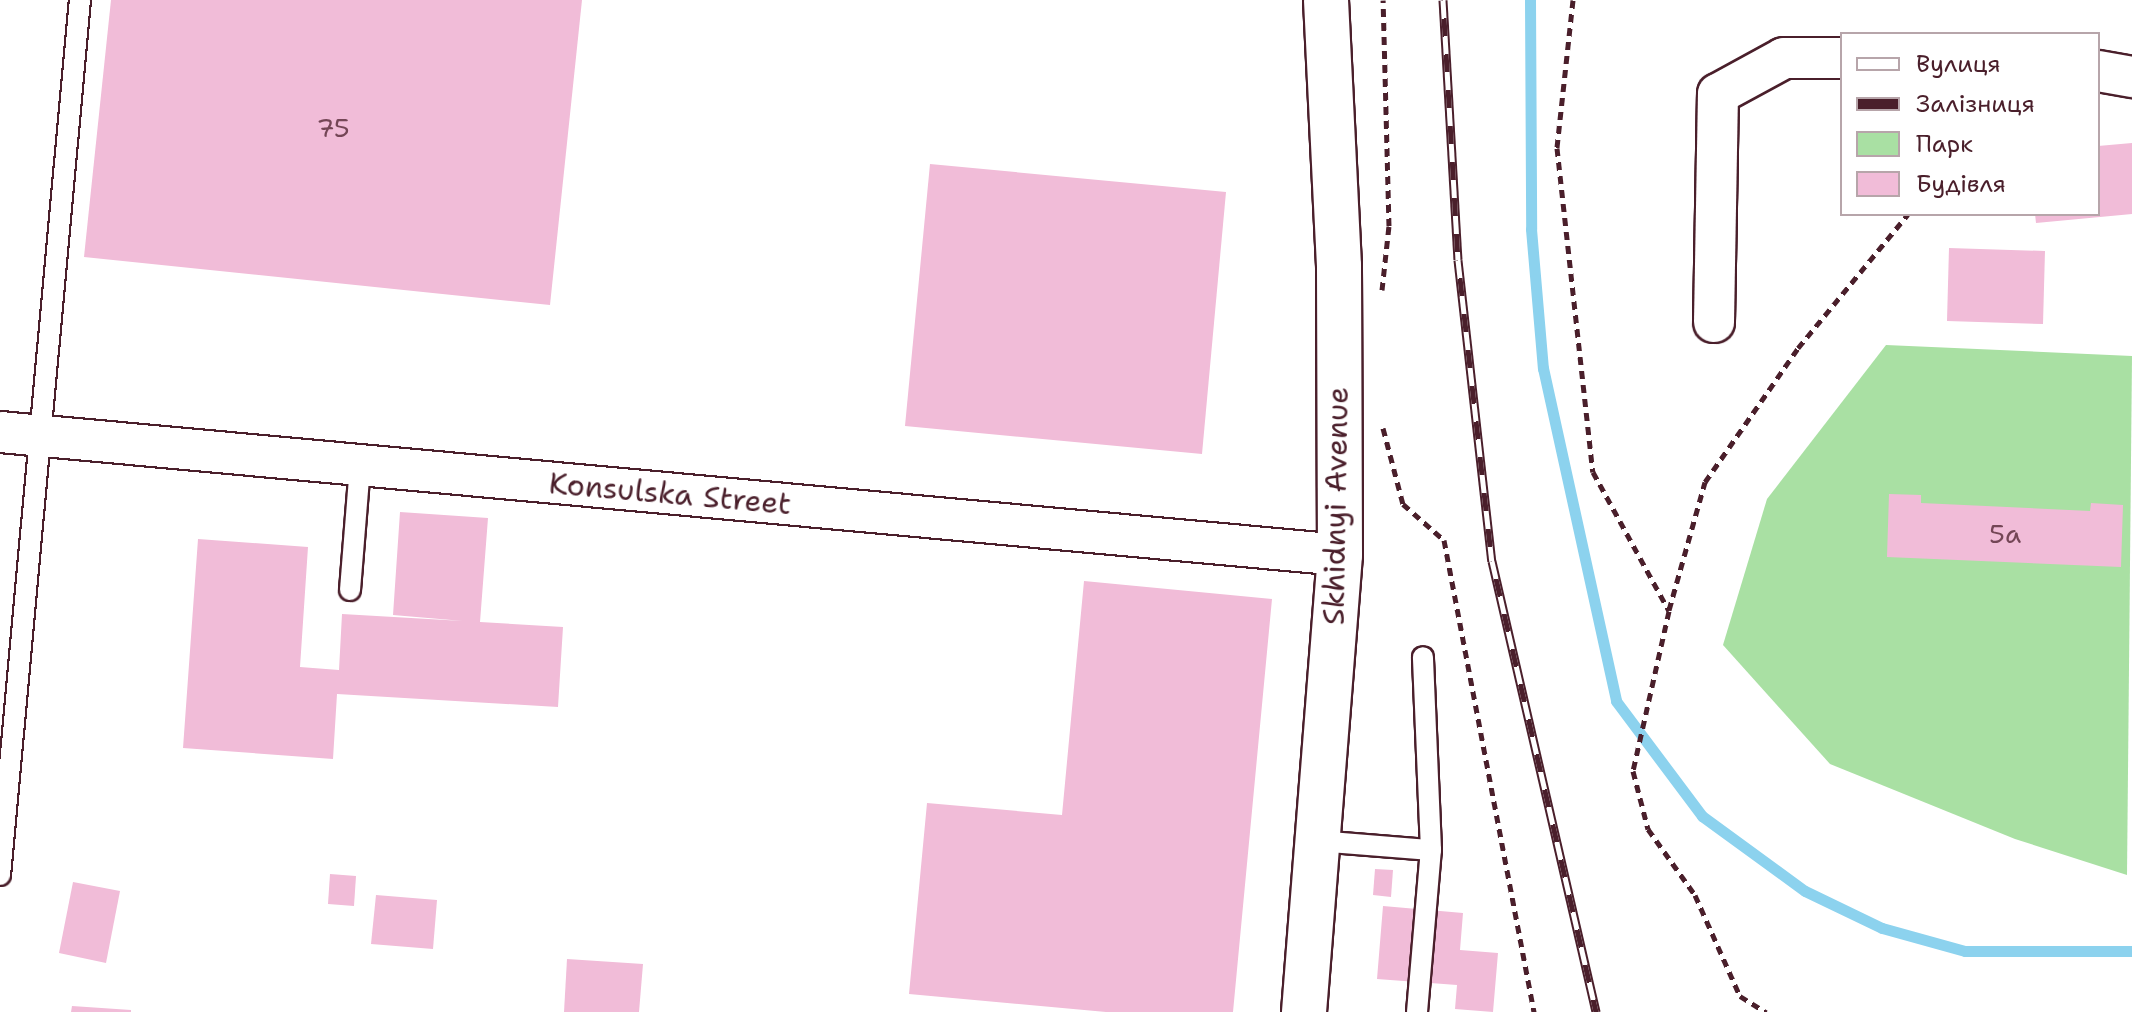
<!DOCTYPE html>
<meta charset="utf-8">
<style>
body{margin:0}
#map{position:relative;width:2132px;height:1012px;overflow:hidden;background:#fff;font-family:"Shantell Sans",sans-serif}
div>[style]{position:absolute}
.green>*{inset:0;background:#a9e0a3}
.stream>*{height:11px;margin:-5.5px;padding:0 5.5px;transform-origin:5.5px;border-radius:5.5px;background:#8cd2ee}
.building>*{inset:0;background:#f1bcd8}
.path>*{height:5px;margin-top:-2.5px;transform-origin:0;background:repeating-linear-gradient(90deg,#4a1f2b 0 8px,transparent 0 14px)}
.roads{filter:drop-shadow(2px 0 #4a1f2b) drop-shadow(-2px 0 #4a1f2b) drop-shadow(0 2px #4a1f2b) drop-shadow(0 -2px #4a1f2b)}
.lane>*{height:20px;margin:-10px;padding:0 10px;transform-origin:10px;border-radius:10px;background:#fff}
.street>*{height:40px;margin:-20px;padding:0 20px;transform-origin:20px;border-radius:20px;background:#fff}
.secondary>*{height:44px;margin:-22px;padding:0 22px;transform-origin:22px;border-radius:22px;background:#fff}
.rail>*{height:9px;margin-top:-4.5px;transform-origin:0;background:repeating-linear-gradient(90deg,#fff 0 18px,#4a1f2b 0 36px);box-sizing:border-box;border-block:2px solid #4a1f2b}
span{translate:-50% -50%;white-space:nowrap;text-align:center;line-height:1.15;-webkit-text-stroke:6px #fff;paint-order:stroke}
.number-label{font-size:26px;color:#744656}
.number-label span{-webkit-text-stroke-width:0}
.street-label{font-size:30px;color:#4a1f2b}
.legend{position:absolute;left:1840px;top:32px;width:260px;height:184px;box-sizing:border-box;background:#fff;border:2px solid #b7a5aa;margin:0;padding:10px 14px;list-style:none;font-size:24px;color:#4a1f2b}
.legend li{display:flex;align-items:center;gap:16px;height:40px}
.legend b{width:40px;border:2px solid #b7a5aa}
</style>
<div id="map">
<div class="green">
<div style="clip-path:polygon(1886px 345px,2132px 356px,2127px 875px,2015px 839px,1830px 764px,1723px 645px,1767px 499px)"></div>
</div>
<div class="stream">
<div style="left:1530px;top:0;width:229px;rotate:89.7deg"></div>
<div style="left:1531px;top:229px;width:140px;rotate:85.1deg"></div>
<div style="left:1543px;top:368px;width:341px;rotate:77.6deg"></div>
<div style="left:1616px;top:701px;width:144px;rotate:53.2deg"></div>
<div style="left:1702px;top:816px;width:127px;rotate:36.1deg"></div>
<div style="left:1805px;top:891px;width:85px;rotate:25.7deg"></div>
<div style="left:1882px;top:928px;width:86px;rotate:15.5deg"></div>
<div style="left:1965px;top:951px;width:167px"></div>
</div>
<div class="building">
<div style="clip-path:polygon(111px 0,582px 0,550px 305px,84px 257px)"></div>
<div style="clip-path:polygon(2132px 143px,2132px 214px,2036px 223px,2035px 214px,2098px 214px,2098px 146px)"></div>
<div style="clip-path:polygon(930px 164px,1226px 192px,1202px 454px,905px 426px)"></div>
<div style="clip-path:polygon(1949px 248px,2045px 251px,2043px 324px,1947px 321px)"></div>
<div style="clip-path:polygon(1889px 494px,1921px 495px,1921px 503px,2090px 511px,2091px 503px,2123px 505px,2121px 567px,1887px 557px)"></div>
<div style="clip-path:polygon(400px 512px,488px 518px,480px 622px,563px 627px,558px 707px,337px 694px,333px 759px,183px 748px,198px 539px,308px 547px,300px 667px,339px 670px,342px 614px,463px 621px,393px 615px)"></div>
<div style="clip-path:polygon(1084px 581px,1272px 599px,1233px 1012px,1106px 1012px,909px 994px,927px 803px,1062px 815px)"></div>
<div style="clip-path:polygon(1375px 869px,1393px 870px,1391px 897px,1373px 895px)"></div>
<div style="clip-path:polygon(330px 874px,356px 876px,354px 906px,328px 904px)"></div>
<div style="clip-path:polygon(73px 882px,120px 891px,106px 963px,59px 953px)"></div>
<div style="clip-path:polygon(376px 895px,437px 900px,433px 949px,371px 944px)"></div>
<div style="clip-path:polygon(1383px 906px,1463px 913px,1460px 950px,1498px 953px,1493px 1012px,1455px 1009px,1457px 985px,1377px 979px)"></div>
<div style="clip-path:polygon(567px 959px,643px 964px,639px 1012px,564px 1012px)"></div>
<div style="clip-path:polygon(72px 1006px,131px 1010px,131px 1012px,71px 1012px)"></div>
</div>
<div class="path">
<div style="left:1573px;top:0;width:149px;rotate:96.2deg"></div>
<div style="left:1557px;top:148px;width:326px;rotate:83.7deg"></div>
<div style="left:1593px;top:472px;width:158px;rotate:61.3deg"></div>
<div style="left:1669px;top:611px;width:164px;rotate:102.7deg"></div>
<div style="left:1633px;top:771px;width:60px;rotate:75.5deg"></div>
<div style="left:1648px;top:829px;width:81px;rotate:54.5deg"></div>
<div style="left:1695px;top:895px;width:111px;rotate:66deg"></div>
<div style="left:1740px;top:996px;width:31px;rotate:32deg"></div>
<div style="left:1382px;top:290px;width:64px;rotate:-83.8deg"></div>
<div style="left:1389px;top:226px;width:226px;rotate:-91.5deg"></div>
<div style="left:1383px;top:428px;width:79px;rotate:75.3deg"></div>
<div style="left:1403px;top:504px;width:55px;rotate:41.3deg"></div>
<div style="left:1444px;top:540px;width:481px;rotate:79.2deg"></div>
<div style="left:1669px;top:610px;width:133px;rotate:-74.3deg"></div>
<div style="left:1705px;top:482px;width:163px;rotate:-55.2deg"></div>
<div style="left:1798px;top:348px;width:173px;rotate:-50.6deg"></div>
</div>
<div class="roads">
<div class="lane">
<div style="left:350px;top:590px;width:125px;rotate:-85.4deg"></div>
<div style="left:1318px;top:841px;width:113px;rotate:4.6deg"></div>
<div style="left:0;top:875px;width:879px;rotate:-84.78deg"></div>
<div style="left:1417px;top:1012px;width:163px;rotate:-85.1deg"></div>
<div style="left:1431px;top:850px;width:193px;rotate:-92.4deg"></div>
</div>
<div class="street">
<div style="left:2098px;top:71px;width:35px;rotate:10deg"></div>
<div style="left:1714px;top:322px;width:228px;rotate:-89deg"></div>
<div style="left:1718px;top:94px;width:75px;rotate:-28.6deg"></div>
<div style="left:1784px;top:58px;width:58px"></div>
<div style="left:0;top:432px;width:1346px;rotate:5.24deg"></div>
</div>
<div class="secondary">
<div style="left:1304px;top:1012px;width:458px;rotate:-85.5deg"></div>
<div style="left:1340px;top:555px;width:289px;rotate:-90.2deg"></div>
<div style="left:1339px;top:266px;width:266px;rotate:-92.8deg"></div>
</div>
</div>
<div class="rail">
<div style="left:1443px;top:0;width:260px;rotate:86.7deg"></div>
<div style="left:1458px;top:260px;width:303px;rotate:83.6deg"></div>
<div style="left:1492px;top:561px;width:463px;rotate:77deg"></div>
</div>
<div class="number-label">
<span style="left:333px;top:128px">75</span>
<span style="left:2005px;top:534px">5а</span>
</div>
<div class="street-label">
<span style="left:670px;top:494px;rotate:5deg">Konsulska Street</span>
<span style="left:1336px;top:506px;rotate:-89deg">Skhidnyi Avenue</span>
</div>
<ul class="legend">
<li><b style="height:10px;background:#fff"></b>Вулиця</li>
<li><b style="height:10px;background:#4a1f2b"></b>Залізниця</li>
<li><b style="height:22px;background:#a9e0a3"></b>Парк</li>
<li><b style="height:22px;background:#f1bcd8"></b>Будівля</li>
</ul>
</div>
